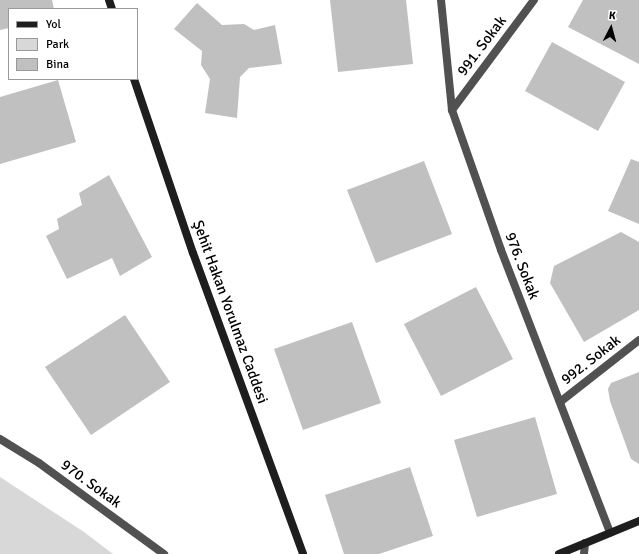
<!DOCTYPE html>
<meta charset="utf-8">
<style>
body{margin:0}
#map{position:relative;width:639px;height:554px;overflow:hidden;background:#fff;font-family:Signika,sans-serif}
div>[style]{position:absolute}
.green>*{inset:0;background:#d8d8d8}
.building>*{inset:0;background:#c0c0c0}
.street>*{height:8px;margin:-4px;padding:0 4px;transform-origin:4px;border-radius:4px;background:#515151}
.secondary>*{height:8px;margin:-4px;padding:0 4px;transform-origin:4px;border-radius:4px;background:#1e1e1e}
span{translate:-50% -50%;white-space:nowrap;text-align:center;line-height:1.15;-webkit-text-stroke:3px #fff;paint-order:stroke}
.street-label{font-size:15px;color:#000}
.legend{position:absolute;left:8px;top:8px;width:130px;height:72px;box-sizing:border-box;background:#fff;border:1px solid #999;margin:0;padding:5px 7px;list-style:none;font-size:12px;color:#000}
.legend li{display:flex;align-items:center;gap:8px;height:20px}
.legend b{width:20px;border:1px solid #999}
.north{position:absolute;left:591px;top:8px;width:40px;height:40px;-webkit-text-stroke:3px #fff;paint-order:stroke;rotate:6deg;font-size:11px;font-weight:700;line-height:16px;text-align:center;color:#000}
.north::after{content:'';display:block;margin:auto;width:14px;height:18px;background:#000;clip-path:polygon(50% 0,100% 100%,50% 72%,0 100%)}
</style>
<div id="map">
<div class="green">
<div style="clip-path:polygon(0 477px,84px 532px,113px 554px,0 554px)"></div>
</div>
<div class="building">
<div style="clip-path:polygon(0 0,52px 0,54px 9px,9px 9px,9px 28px,0 30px)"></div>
<div style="clip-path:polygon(330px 0,406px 0,413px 64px,338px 72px)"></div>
<div style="clip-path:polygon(583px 0,639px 0,639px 64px,568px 27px)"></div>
<div style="clip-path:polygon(197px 3px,222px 25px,244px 24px,254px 30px,275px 25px,282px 64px,249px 68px,240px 77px,237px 118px,205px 113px,210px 79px,201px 65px,202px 51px,174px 29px)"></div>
<div style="clip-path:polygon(552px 42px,625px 82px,598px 131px,525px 91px)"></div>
<div style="clip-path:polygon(58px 80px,76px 142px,0 164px,0 97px)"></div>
<div style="clip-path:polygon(631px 159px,639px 162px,639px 224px,608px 211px)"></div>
<div style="clip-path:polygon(424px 161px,452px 234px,376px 263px,347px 190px)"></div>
<div style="clip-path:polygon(109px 175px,152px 257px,120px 276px,112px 258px,67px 279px,46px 236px,59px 229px,57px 219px,82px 205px,79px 193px)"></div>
<div style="clip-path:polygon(621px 232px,639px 242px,639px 310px,584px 342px,550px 283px,554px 266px)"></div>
<div style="clip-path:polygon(476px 287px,513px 359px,441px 396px,404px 324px)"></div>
<div style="clip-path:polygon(125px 315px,170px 382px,91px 435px,45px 367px)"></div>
<div style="clip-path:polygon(352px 322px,381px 403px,303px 430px,274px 349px)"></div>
<div style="clip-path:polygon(639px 372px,639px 464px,631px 459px,610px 401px,608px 389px,611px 383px)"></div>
<div style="clip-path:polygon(535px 417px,557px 494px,477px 517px,454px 440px)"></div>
<div style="clip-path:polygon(410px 467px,433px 536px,379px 554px,344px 554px,325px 495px)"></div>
</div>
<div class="street">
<div style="left:441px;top:0;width:111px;rotate:84.3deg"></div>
<div style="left:452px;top:110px;width:148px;rotate:70.7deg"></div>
<div style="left:501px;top:250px;width:303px;rotate:68.9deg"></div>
<div style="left:452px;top:110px;width:137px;rotate:-53.3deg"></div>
<div style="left:560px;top:402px;width:100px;rotate:-38.1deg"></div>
<div style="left:0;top:439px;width:46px;rotate:31.6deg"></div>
<div style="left:39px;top:463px;width:155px;rotate:36.1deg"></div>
<div style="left:584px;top:554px;width:11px;rotate:-85deg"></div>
</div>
<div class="secondary">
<div style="left:109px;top:0;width:9px;rotate:72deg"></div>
<div style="left:134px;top:79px;width:184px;rotate:71.3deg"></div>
<div style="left:193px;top:253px;width:320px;rotate:69.9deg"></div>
<div style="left:559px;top:554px;width:87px;rotate:-22.4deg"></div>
</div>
<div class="street-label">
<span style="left:482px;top:46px;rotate:-53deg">991. Sokak</span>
<span style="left:522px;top:266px;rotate:69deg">976. Sokak</span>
<span style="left:230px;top:312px;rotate:70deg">Şehit Hakan Yorulmaz Caddesi</span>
<span style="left:591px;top:360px;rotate:-38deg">992. Sokak</span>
<span style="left:91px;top:484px;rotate:36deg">970. Sokak</span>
</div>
<ul class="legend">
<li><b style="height:5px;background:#1e1e1e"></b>Yol</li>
<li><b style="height:11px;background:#d8d8d8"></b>Park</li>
<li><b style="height:11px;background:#c0c0c0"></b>Bina</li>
</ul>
<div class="north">K</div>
</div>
